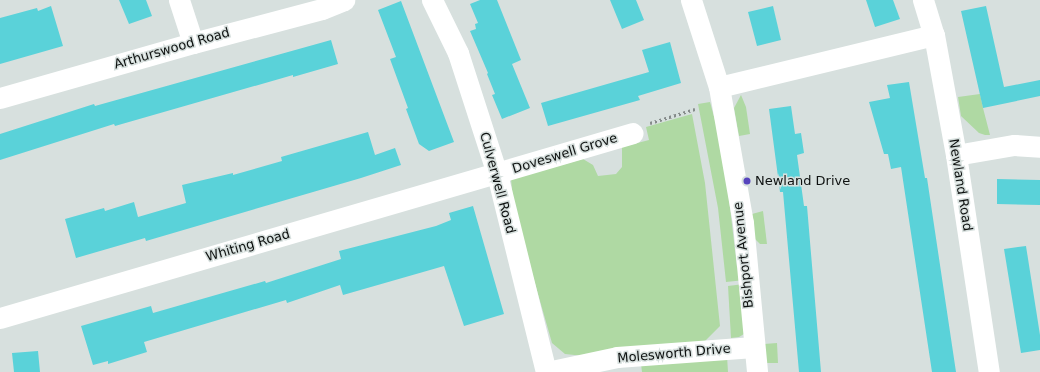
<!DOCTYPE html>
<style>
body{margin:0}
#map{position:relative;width:1040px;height:372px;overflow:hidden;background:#d7e0de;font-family:"DejaVu Sans",sans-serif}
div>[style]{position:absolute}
.green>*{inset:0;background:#afd9a3}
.building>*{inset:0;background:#5ad2d9}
.path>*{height:2.5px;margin-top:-1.25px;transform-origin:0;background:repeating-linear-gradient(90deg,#858b8a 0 2px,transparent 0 5px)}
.minor>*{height:21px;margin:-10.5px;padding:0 10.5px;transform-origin:10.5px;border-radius:10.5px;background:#fff}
.dots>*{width:11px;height:11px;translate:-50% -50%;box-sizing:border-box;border:2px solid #d7e0de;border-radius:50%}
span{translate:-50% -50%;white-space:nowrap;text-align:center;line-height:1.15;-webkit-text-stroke:3px #d7e0de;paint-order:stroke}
.street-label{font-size:13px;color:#0e1110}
.poi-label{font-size:13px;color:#0e1110}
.left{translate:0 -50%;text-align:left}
</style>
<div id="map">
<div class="green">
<div style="clip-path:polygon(980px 94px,983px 108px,990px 135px,985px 135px,979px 133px,961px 116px,958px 97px)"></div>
<div style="clip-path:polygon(741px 95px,746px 107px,750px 134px,739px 136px,734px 108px)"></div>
<div style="clip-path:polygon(710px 102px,716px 124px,727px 182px,737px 267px,744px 271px,745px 280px,726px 282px,718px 208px,698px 104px)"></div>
<div style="clip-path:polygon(692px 114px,705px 183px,720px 326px,705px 341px,584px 356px,565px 354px,552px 343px,514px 210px,511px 179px,583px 159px,593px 165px,598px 176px,616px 174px,622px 167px,622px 147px,649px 140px,646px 127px)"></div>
<div style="clip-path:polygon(763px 211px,767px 244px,760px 244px,754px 238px,752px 214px)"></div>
<div style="clip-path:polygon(744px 284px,744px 334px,739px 337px,731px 338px,728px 286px)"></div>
<div style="clip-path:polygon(777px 343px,778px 363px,766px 363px,764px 344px)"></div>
<div style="clip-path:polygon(727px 356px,728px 372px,642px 372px,641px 364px)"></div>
</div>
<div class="building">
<div style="clip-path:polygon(119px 0,146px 0,152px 16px,129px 24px)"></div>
<div style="clip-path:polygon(480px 0,497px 0,521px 60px,512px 64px,530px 108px,502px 119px,492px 95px,495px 94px,487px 74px,488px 73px,470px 31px,476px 29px,475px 24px,478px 23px,470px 4px)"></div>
<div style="clip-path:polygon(610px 0,636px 0,644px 20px,622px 29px)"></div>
<div style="clip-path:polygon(866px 0,893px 0,900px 19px,875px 27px)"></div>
<div style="clip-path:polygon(401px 1px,454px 142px,429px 151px,419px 144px,406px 109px,408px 108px,390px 59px,396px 57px,378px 10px)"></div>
<div style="clip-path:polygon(51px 6px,63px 46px,0 64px,0 18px,37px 8px,38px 11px)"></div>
<div style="clip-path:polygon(773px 6px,781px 40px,757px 46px,748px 12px)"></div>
<div style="clip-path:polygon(986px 6px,1004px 87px,1040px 80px,1040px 96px,983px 108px,961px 11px)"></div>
<div style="clip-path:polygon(331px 40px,338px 64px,293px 77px,293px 75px,115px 126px,114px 124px,0 160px,0 134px,94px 104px,95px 106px)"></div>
<div style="clip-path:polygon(670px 42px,681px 83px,638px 96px,640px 100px,548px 126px,541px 103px,649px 72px,642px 50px)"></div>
<div style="clip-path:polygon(909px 82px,925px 178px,927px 178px,956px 372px,932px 372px,901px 167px,891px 169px,888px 154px,884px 154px,869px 102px,890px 98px,887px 85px)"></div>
<div style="clip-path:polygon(791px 106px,795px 134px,801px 133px,804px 153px,797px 155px,804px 206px,807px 206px,821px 372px,799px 372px,783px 192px,780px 192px,769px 109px)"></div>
<div style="clip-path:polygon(368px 132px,375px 155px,395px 148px,401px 165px,361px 178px,146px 241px,145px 238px,76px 258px,65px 219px,104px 208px,105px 211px,134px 202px,138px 217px,186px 203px,182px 185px,233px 173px,233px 175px,282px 161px,281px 157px)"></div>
<div style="clip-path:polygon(997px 179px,1040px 180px,1040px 205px,997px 204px)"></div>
<div style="clip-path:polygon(473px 206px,504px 314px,464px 326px,444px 266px,343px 295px,340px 285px,287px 303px,286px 300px,144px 342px,147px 352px,108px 364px,108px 361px,93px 365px,81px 326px,151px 306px,153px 313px,265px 281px,266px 283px,341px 259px,339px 251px,436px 226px,451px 220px,449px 213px)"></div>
<div style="clip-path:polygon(1026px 246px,1040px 335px,1040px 350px,1021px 353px,1004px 249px)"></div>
<div style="clip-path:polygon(38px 351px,40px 372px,14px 372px,12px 353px)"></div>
</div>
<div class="path">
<div style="left:650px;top:123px;width:47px;rotate:-17.3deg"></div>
</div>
<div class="minor">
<div style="left:179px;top:0;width:45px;rotate:72deg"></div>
<div style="left:432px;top:0;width:59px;rotate:63.9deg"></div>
<div style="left:458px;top:53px;width:127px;rotate:72.1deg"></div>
<div style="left:497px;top:174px;width:204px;rotate:76.1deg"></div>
<div style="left:691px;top:0;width:91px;rotate:72.2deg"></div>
<div style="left:719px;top:87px;width:138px;rotate:80deg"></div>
<div style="left:743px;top:223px;width:150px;rotate:84.6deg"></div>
<div style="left:923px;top:0;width:37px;rotate:73deg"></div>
<div style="left:934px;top:35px;width:122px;rotate:79.6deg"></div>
<div style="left:956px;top:155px;width:219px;rotate:81.4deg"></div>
<div style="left:719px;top:87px;width:221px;rotate:-13.6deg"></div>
<div style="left:0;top:98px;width:201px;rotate:-15.9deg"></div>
<div style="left:193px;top:43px;width:133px;rotate:-14.8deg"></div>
<div style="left:322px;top:9px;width:24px;rotate:-22deg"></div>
<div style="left:956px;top:155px;width:59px;rotate:-9.8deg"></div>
<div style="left:1014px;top:145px;width:26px;rotate:4deg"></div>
<div style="left:0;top:318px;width:659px;rotate:-16.29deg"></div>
<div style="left:547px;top:372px;width:72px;rotate:-12.1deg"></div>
<div style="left:617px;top:357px;width:137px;rotate:-4.2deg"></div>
</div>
<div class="dots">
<div style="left:747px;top:181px;background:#5745bd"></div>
</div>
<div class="street-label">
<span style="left:172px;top:49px;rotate:-16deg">Arthurswood Road</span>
<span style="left:565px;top:154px;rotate:-17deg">Doveswell Grove</span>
<span style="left:497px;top:183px;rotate:75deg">Culverwell Road</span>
<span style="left:960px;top:185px;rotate:81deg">Newland Road</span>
<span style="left:248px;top:246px;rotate:-16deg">Whiting Road</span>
<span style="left:744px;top:255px;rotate:-96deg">Bishport Avenue</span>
<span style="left:674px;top:354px;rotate:-5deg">Molesworth Drive</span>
</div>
<div class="poi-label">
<span class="left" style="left:755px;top:181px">Newland Drive</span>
</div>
</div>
